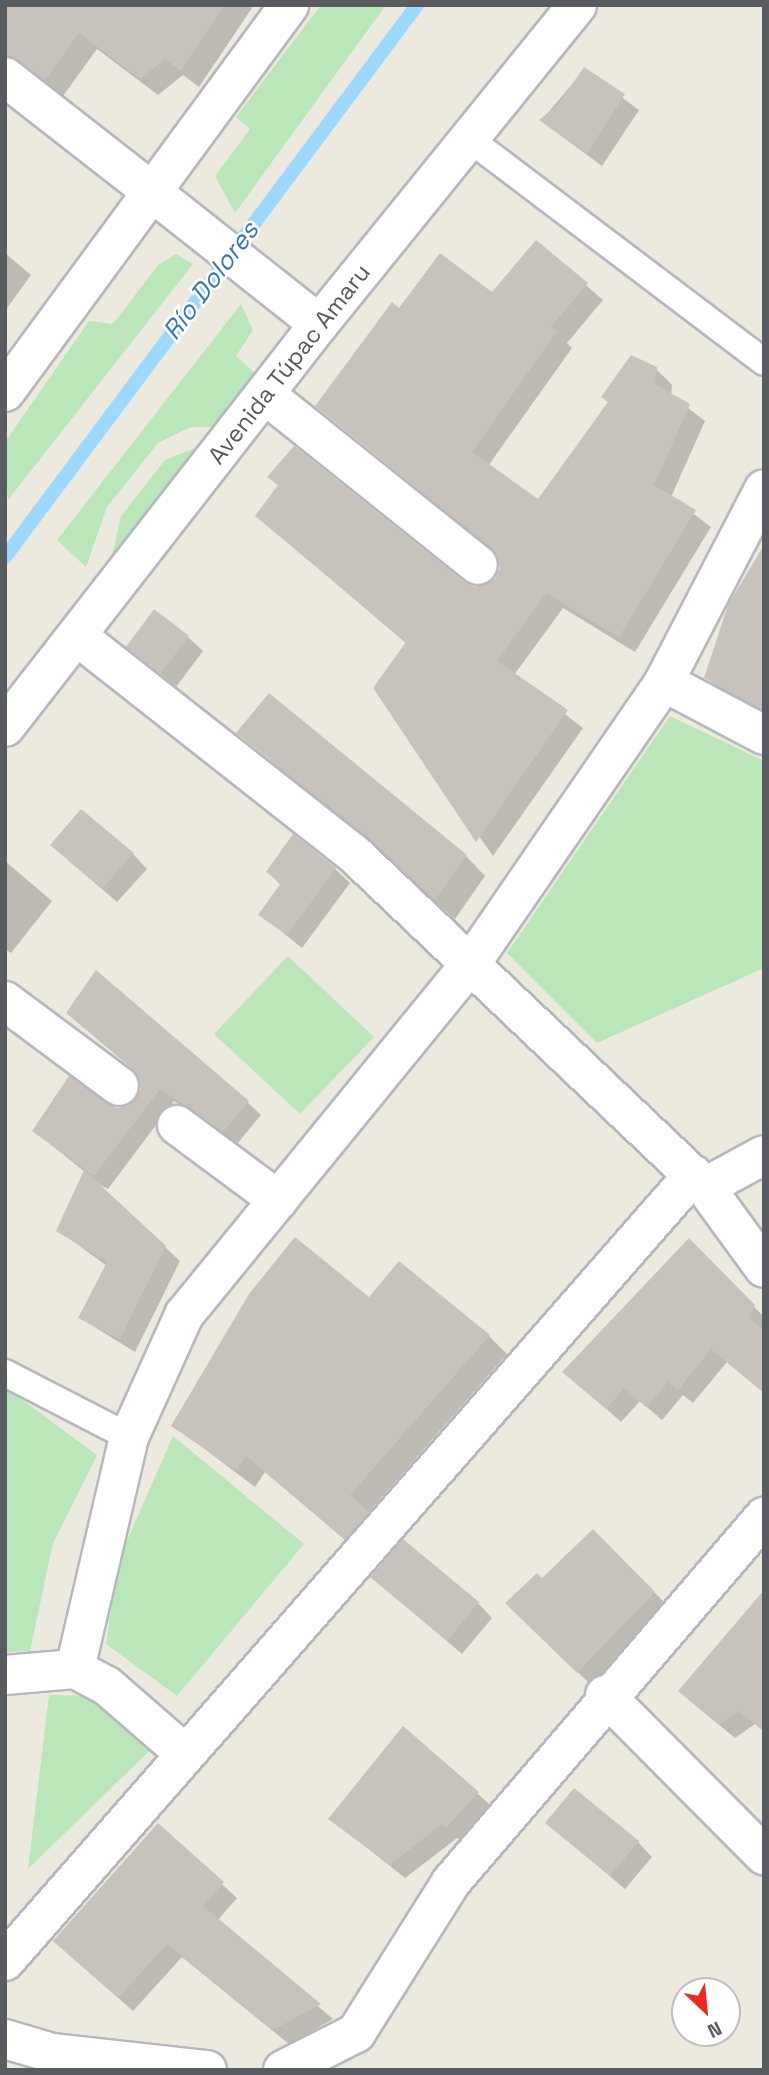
<!DOCTYPE html>
<meta charset="utf-8">
<style>
body{margin:0}
#map{position:relative;width:769px;height:2075px;overflow:hidden;background:#ece9df;font-family:"Space Grotesk",sans-serif}
div>[style]{position:absolute}
.green>*{inset:0;background:#bbe6b9}
.shadow>*{inset:0;background:#0003}
.stream>*{height:14px;margin:-7px;padding:0 7px;transform-origin:7px;border-radius:7px;background:#9cd8ff}
.building>*{inset:0;background:#c7c3bc}
.roads{filter:drop-shadow(2px 0 #b5b8bd) drop-shadow(-2px 0 #b5b8bd) drop-shadow(0 2px #b5b8bd) drop-shadow(0 -2px #b5b8bd)}
.service>*{height:26px;margin:-13px;padding:0 13px;transform-origin:13px;border-radius:13px;background:#fff}
.minor>*{height:38px;margin:-19px;padding:0 19px;transform-origin:19px;border-radius:19px;background:#fff}
.tertiary>*{height:38px;margin:-19px;padding:0 19px;transform-origin:19px;border-radius:19px;background:#fff}
span{translate:-50% -50%;white-space:nowrap;text-align:center;line-height:1.15;-webkit-text-stroke:5px #fff;paint-order:stroke}
.street-label{font-size:24px;color:#585c61}
.water-label{font-size:26px;color:#3479b7;font-style:italic}
.frame{position:absolute;inset:0;border:7px solid #585c61;pointer-events:none}
.north{position:absolute;left:671px;top:1977px;width:70px;height:70px;box-sizing:border-box;background:#fff;border:2px solid #bcbec0;border-radius:50%;rotate:154deg;font-size:19px;font-weight:700;line-height:28px;text-align:center;color:#585c61}
.north::after{content:'';display:block;margin:auto;width:24px;height:32px;background:#f3261e;clip-path:polygon(50% 0,100% 100%,50% 72%,0 100%)}
</style>
<div id="map">
<div class="green">
<div style="clip-path:polygon(321px 5px,386px 5px,235px 213px,215px 176px,250px 129px,236px 117px)"></div>
<div style="clip-path:polygon(176px 254px,193px 264px,8px 500px,5px 442px,89px 321px,113px 324px,158px 265px)"></div>
<div style="clip-path:polygon(241px 304px,253px 330px,236px 356px,256px 374px,211px 427px,191px 427px,158px 443px,107px 507px,86px 567px,57px 540px)"></div>
<div style="clip-path:polygon(195px 448px,110px 564px,121px 516px,165px 460px)"></div>
<div style="clip-path:polygon(670px 716px,764px 761px,764px 968px,597px 1043px,507px 953px)"></div>
<div style="clip-path:polygon(288px 956px,374px 1037px,300px 1114px,214px 1034px)"></div>
<div style="clip-path:polygon(5px 1387px,97px 1455px,53px 1543px,30px 1651px,5px 1652px)"></div>
<div style="clip-path:polygon(173px 1436px,304px 1544px,177px 1696px,106px 1644px,118px 1561px)"></div>
<div style="clip-path:polygon(49px 1695px,99px 1696px,150px 1750px,28px 1869px)"></div>
</div>
<div class="shadow">
<div style="clip-path:polygon(5px 5px,249px 5px,252px 8px,199px 87px,183px 75px,158px 95px,97px 49px,63px 96px,37px 76px,5px 67px)"></div>
<div style="clip-path:polygon(584px 70px,639px 110px,602px 166px,541px 121px)"></div>
<div style="clip-path:polygon(536px 242px,603px 300px,567px 343px,572px 348px,488px 466px,539px 501px,656px 369px,672px 385px,671px 395px,705px 421px,671px 497px,711px 527px,635px 652px,563px 608px,514px 675px,583px 728px,493px 856px,375px 688px,407px 644px,257px 516px,279px 486px,269px 477px,463px 584px,475px 589px,496px 581px,502px 568px,495px 552px,317px 406px,400px 310px,492px 294px)"></div>
<div style="clip-path:polygon(5px 253px,31px 275px,5px 311px)"></div>
<div style="clip-path:polygon(764px 547px,764px 719px,706px 678px)"></div>
<div style="clip-path:polygon(188px 637px,203px 651px,176px 687px,128px 646px)"></div>
<div style="clip-path:polygon(239px 733px,466px 856px,485px 876px,455px 919px)"></div>
<div style="clip-path:polygon(133px 854px,147px 869px,117px 902px,67px 859px)"></div>
<div style="clip-path:polygon(5px 861px,52px 901px,11px 953px,5px 949px)"></div>
<div style="clip-path:polygon(335px 869px,350px 883px,302px 948px,260px 914px,281px 885px,268px 872px)"></div>
<div style="clip-path:polygon(82px 1026px,247px 1102px,261px 1115px,237px 1144px,174px 1101px,108px 1189px,93px 1181px,180px 1261px,135px 1352px,80px 1318px,107px 1266px,59px 1231px,85px 1172px,34px 1131px,129px 1107px,143px 1089px,135px 1071px)"></div>
<div style="clip-path:polygon(689px 1240px,764px 1317px,764px 1393px,727px 1362px,693px 1403px,683px 1395px,662px 1420px,640px 1401px,621px 1422px,565px 1372px)"></div>
<div style="clip-path:polygon(489px 1336px,507px 1354px,368px 1513px,386px 1531px,364px 1556px,265px 1472px,255px 1487px,173px 1425px)"></div>
<div style="clip-path:polygon(593px 1531px,669px 1607px,592px 1686px,507px 1603px,542px 1581px)"></div>
<div style="clip-path:polygon(372px 1577px,478px 1603px,492px 1618px,462px 1654px)"></div>
<div style="clip-path:polygon(764px 1596px,764px 1731px,755px 1724px,735px 1738px,695px 1705px)"></div>
<div style="clip-path:polygon(477px 1793px,492px 1807px,462px 1841px,457px 1838px,405px 1878px,331px 1819px)"></div>
<div style="clip-path:polygon(547px 1823px,638px 1842px,652px 1857px,625px 1889px)"></div>
<div style="clip-path:polygon(158px 1826px,237px 1898px,217px 1921px,333px 2019px,289px 2044px,182px 1957px,133px 2011px,70px 1955px)"></div>
</div>
<div class="stream">
<div style="left:5px;top:557px;width:689px;rotate:-53.26deg"></div>
</div>
<div class="building">
<div style="clip-path:polygon(5px 5px,225px 5px,181px 71px,165px 59px,140px 79px,79px 33px,45px 80px,5px 56px)"></div>
<div style="clip-path:polygon(584px 67px,625px 94px,587px 153px,539px 120px,557px 106px)"></div>
<div style="clip-path:polygon(536px 240px,588px 283px,551px 327px,557px 331px,472px 452px,538px 499px,608px 402px,601px 397px,631px 355px,657px 367px,655px 384px,690px 404px,654px 485px,696px 510px,619px 637px,546px 593px,497px 661px,568px 710px,476px 842px,373px 688px,406px 642px,255px 516px,278px 485px,267px 477px,294px 446px,464px 582px,475px 587px,495px 579px,500px 568px,492px 548px,315px 406px,392px 302px,399px 308px,440px 253px,492px 292px)"></div>
<div style="clip-path:polygon(764px 545px,764px 710px,704px 678px,728px 605px)"></div>
<div style="clip-path:polygon(154px 609px,189px 636px,160px 674px,126px 647px)"></div>
<div style="clip-path:polygon(269px 693px,467px 855px,435px 900px,367px 836px,236px 733px)"></div>
<div style="clip-path:polygon(81px 809px,134px 853px,102px 889px,50px 845px)"></div>
<div style="clip-path:polygon(293px 834px,336px 868px,287px 935px,258px 915px,281px 883px,266px 872px)"></div>
<div style="clip-path:polygon(96px 970px,249px 1101px,223px 1132px,160px 1089px,94px 1176px,32px 1131px,69px 1076px,116px 1108px,128px 1106px,141px 1089px,133px 1069px,66px 1013px)"></div>
<div style="clip-path:polygon(84px 1170px,166px 1246px,120px 1339px,78px 1318px,107px 1262px,56px 1231px)"></div>
<div style="clip-path:polygon(295px 1237px,369px 1297px,399px 1261px,490px 1335px,350px 1495px,369px 1512px,345px 1539px,246px 1456px,236px 1470px,171px 1426px,249px 1294px)"></div>
<div style="clip-path:polygon(689px 1238px,755px 1305px,749px 1318px,764px 1330px,764px 1393px,711px 1349px,678px 1390px,668px 1382px,646px 1407px,624px 1388px,606px 1409px,562px 1372px)"></div>
<div style="clip-path:polygon(593px 1529px,655px 1592px,577px 1673px,505px 1603px,537px 1573px,542px 1578px)"></div>
<div style="clip-path:polygon(403px 1539px,479px 1602px,447px 1641px,370px 1577px)"></div>
<div style="clip-path:polygon(764px 1590px,764px 1731px,739px 1711px,719px 1725px,678px 1691px)"></div>
<div style="clip-path:polygon(403px 1726px,479px 1792px,446px 1828px,442px 1824px,390px 1865px,328px 1819px)"></div>
<div style="clip-path:polygon(574px 1788px,639px 1841px,610px 1876px,545px 1823px)"></div>
<div style="clip-path:polygon(158px 1823px,224px 1882px,203px 1906px,321px 2004px,273px 2030px,167px 1944px,118px 1998px,53px 1941px)"></div>
</div>
<div class="roads">
<div class="service">
<div style="left:468px;top:138px;width:371px;rotate:37.1deg"></div>
<div style="left:5px;top:1373px;width:140px;rotate:27.3deg"></div>
</div>
<div class="minor">
<div style="left:5px;top:77px;width:187px;rotate:38deg"></div>
<div style="left:319px;top:324px;width:410px;rotate:-51deg"></div>
<div style="left:267px;top:396px;width:270px;rotate:38.7deg"></div>
<div style="left:77px;top:636px;width:351px;rotate:38.2deg"></div>
<div style="left:353px;top:853px;width:485px;rotate:43.5deg"></div>
<div style="left:705px;top:1187px;width:100px;rotate:53.9deg"></div>
<div style="left:664px;top:682px;width:113px;rotate:27.9deg"></div>
<div style="left:5px;top:1001px;width:142px;rotate:36.7deg"></div>
<div style="left:177px;top:1125px;width:126px;rotate:36.6deg"></div>
<div style="left:705px;top:1187px;width:67px;rotate:-28.5deg"></div>
<div style="left:5px;top:1675px;width:70px;rotate:-4.9deg"></div>
<div style="left:605px;top:1695px;width:226px;rotate:45.2deg"></div>
<div style="left:183px;top:1752px;width:101px;rotate:-139deg"></div>
<div style="left:107px;top:1686px;width:36px;rotate:-152deg"></div>
<div style="left:75px;top:1669px;width:238px;rotate:-76.9deg"></div>
<div style="left:129px;top:1437px;width:134px;rotate:-65.7deg"></div>
<div style="left:184px;top:1315px;width:451px;rotate:-50.8deg"></div>
<div style="left:469px;top:966px;width:345px;rotate:-55.5deg"></div>
<div style="left:664px;top:682px;width:217px;rotate:-62.6deg"></div>
<div style="left:5px;top:1961px;width:1045px;rotate:-48.8deg"></div>
<div style="left:5px;top:2039px;width:49px;rotate:16.6deg"></div>
<div style="left:52px;top:2053px;width:156px;rotate:6.3deg"></div>
<div style="left:283px;top:2070px;width:82px;rotate:-26.9deg"></div>
<div style="left:356px;top:2033px;width:178px;rotate:-57.8deg"></div>
<div style="left:451px;top:1882px;width:481px;rotate:-49.4deg"></div>
</div>
<div class="tertiary">
<div style="left:5px;top:392px;width:480px;rotate:-53.7deg"></div>
<div style="left:5px;top:727px;width:511px;rotate:-52.08deg"></div>
<div style="left:319px;top:324px;width:213px;rotate:-141.7deg"></div>
</div>
</div>
<div class="street-label">
<span style="left:289px;top:364px;rotate:-52deg">Avenida Túpac Amaru</span>
</div>
<div class="water-label">
<span style="left:211px;top:281px;rotate:-53deg">Río Dolores</span>
</div>
<div class="frame"></div>
<div class="north">N</div>
</div>
